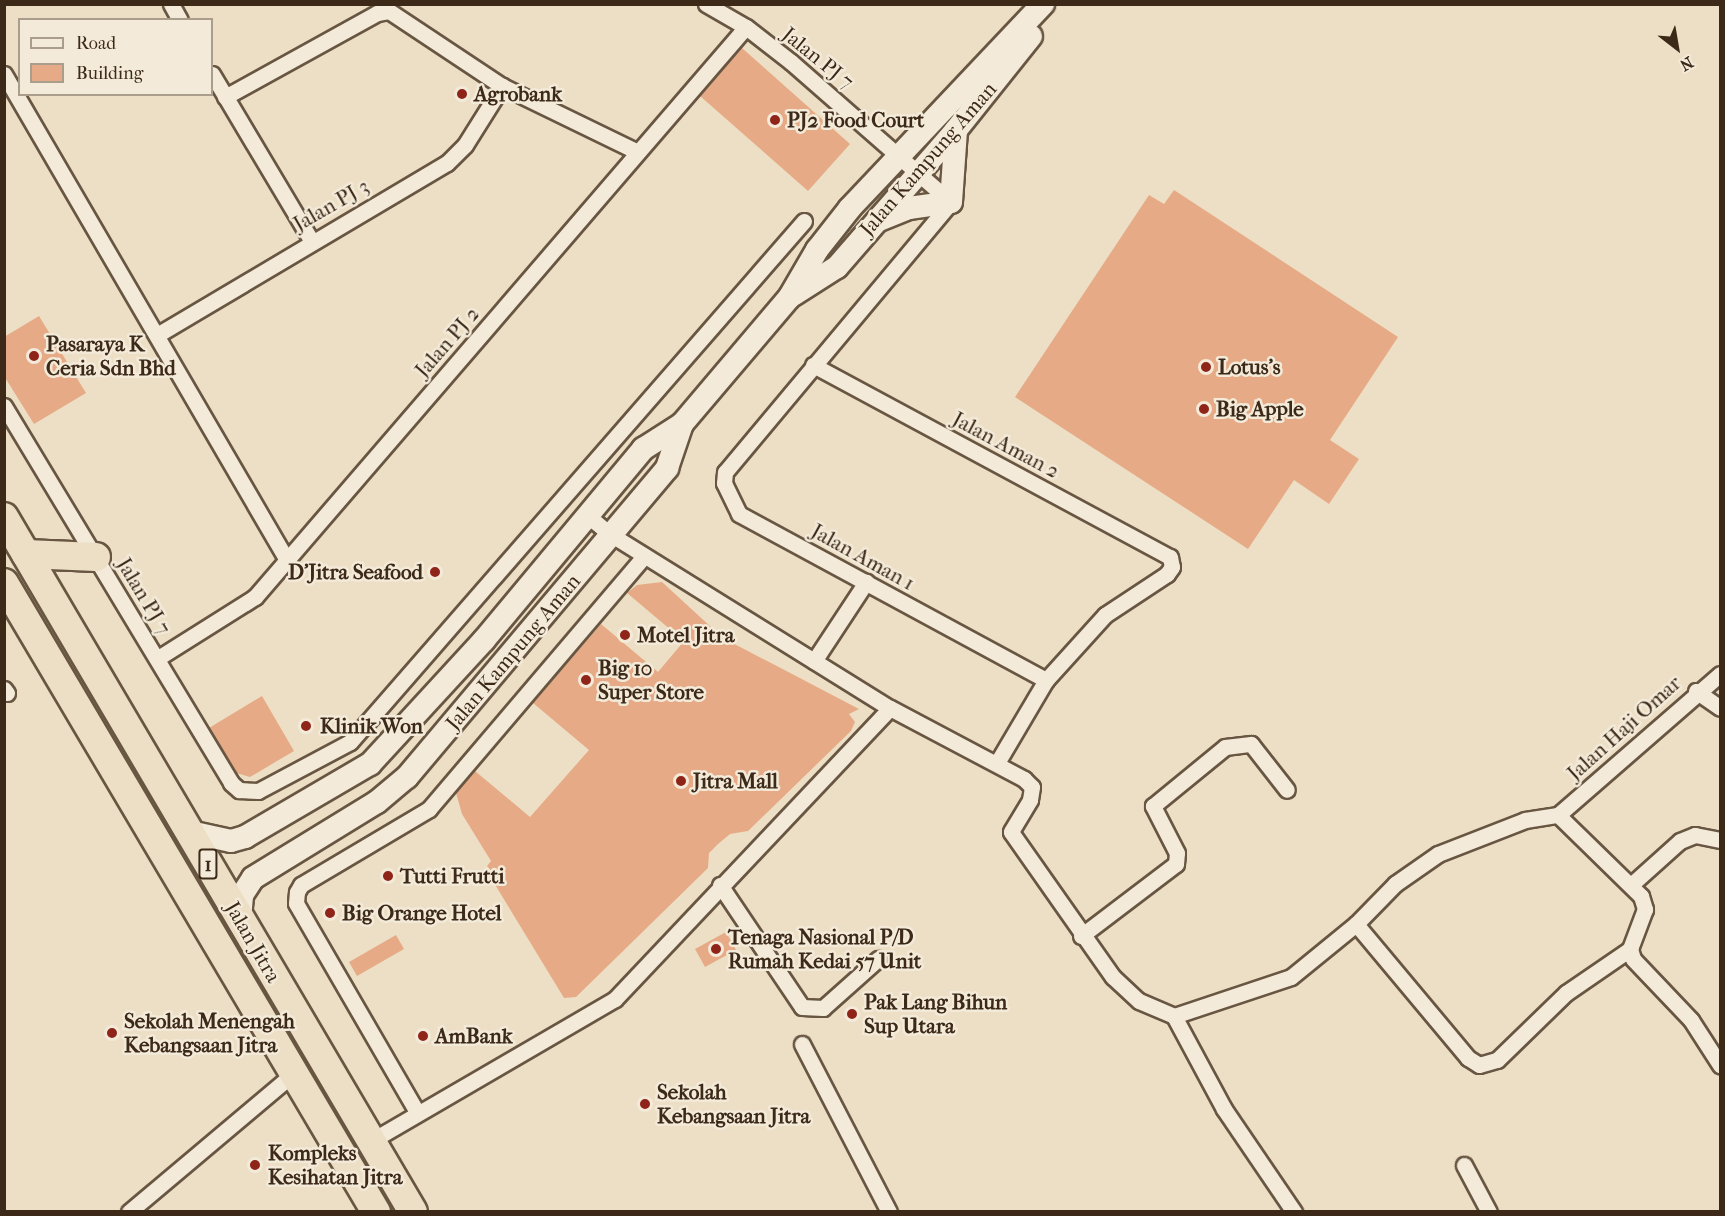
<!DOCTYPE html>
<style>
body{margin:0}
#map{position:relative;width:1725px;height:1216px;overflow:hidden;background:#eddfc5;font-family:"IM FELL French Canon",serif}
div>[style]{position:absolute}
.building>*{inset:0;background:#e6ab86}
.roads{filter:drop-shadow(2px 0 #685642) drop-shadow(-2px 0 #685642) drop-shadow(0 2px #685642) drop-shadow(0 -2px #685642)}
.street>*{height:15px;margin:-7.5px;padding:0 7.5px;transform-origin:7.5px;border-radius:7.5px;background:#f3ead9}
.secondary>*{height:22px;margin:-11px;padding:0 11px;transform-origin:11px;border-radius:11px;background:#f3ead9}
.highway>*{height:28px;margin:-14px;padding:0 14px;transform-origin:14px;border-radius:14px;background:#eddfc5}
.dots>*{width:16px;height:16px;translate:-50% -50%;box-sizing:border-box;border:3px solid #f3ead9;border-radius:50%}
span{translate:-50% -50%;white-space:nowrap;text-align:center;line-height:1.15;-webkit-text-stroke:5px #f3ead9;paint-order:stroke}
.shield-label span{padding:2px 4px;background:#f3ead9;border:2px solid;border-radius:4px;-webkit-text-stroke-width:0}
.shield-label{font-size:20px;color:#3c2917;font-weight:700}
.street-label{font-size:21px;color:#3c2917}
.poi-label{font-size:21px;color:#3c2917;font-weight:700}
.left{translate:0 -50%;text-align:left}
.right{translate:-100% -50%;text-align:right}
.frame{position:absolute;inset:0;border:6px solid #3c2917;pointer-events:none}
.legend{position:absolute;left:18px;top:18px;width:195px;height:78px;box-sizing:border-box;background:#f3ead9;border:2px solid #aa9d8b;margin:0;padding:8px 10px;list-style:none;font-size:18px;color:#3c2917}
.legend li{display:flex;align-items:center;gap:12px;height:30px}
.legend b{width:30px;border:2px solid #aa9d8b}
.north{position:absolute;left:1647px;top:18px;width:60px;height:60px;-webkit-text-stroke:4px #f3ead9;paint-order:stroke;rotate:149deg;font-size:16px;font-weight:700;line-height:24px;text-align:center;color:#3c2917}
.north::after{content:'';display:block;margin:auto;width:21px;height:27px;background:#3c2917;clip-path:polygon(50% 0,100% 100%,50% 72%,0 100%)}
</style>
<div id="map">
<div class="building">
<div style="clip-path:polygon(742px 48px,850px 144px,808px 191px,700px 96px)"></div>
<div style="clip-path:polygon(1174px 190px,1398px 337px,1330px 440px,1359px 459px,1329px 504px,1294px 480px,1248px 549px,1015px 397px,1149px 195px,1164px 204px)"></div>
<div style="clip-path:polygon(39px 316px,86px 393px,34px 424px,4px 376px,4px 337px)"></div>
<div style="clip-path:polygon(662px 582px,723px 638px,859px 709px,849px 714px,855px 722px,851px 731px,748px 831px,730px 834px,718px 844px,709px 853px,708px 868px,576px 997px,564px 998px,494px 883px,498px 879px,487px 866px,491px 861px,462px 814px,456px 793px,475px 771px,530px 817px,589px 750px,533px 703px,601px 624px,658px 672px,684px 641px,627px 593px,637px 585px)"></div>
<div style="clip-path:polygon(262px 696px,294px 751px,250px 777px,236px 773px,209px 728px)"></div>
<div style="clip-path:polygon(726px 932px,736px 950px,705px 967px,695px 949px)"></div>
<div style="clip-path:polygon(396px 935px,404px 949px,357px 976px,349px 962px)"></div>
</div>
<div class="roads">
<div class="street">
<div style="left:171px;top:4px;width:18px;rotate:61deg"></div>
<div style="left:706px;top:4px;width:46px;rotate:29.9deg"></div>
<div style="left:746px;top:27px;width:57px;rotate:37.9deg"></div>
<div style="left:791px;top:62px;width:213px;rotate:41.2deg"></div>
<div style="left:951px;top:202px;width:352px;rotate:129.9deg"></div>
<div style="left:725px;top:472px;width:11px;rotate:95deg"></div>
<div style="left:724px;top:483px;width:34px;rotate:64deg"></div>
<div style="left:739px;top:514px;width:349px;rotate:28.4deg"></div>
<div style="left:1046px;top:680px;width:96px;rotate:120.6deg"></div>
<div style="left:4px;top:74px;width:562px;rotate:59.79deg"></div>
<div style="left:212px;top:74px;width:193px;rotate:59.2deg"></div>
<div style="left:225px;top:97px;width:174px;rotate:-28.9deg"></div>
<div style="left:377px;top:13px;width:12px;rotate:-9deg"></div>
<div style="left:389px;top:11px;width:136px;rotate:33.6deg"></div>
<div style="left:502px;top:86px;width:151px;rotate:25.9deg"></div>
<div style="left:157px;top:335px;width:337px;rotate:-30.7deg"></div>
<div style="left:447px;top:163px;width:25px;rotate:-45deg"></div>
<div style="left:465px;top:145px;width:70px;rotate:-57.9deg"></div>
<div style="left:813px;top:365px;width:405px;rotate:28.3deg"></div>
<div style="left:1170px;top:557px;width:10px;rotate:79deg"></div>
<div style="left:1172px;top:567px;width:9px;rotate:126deg"></div>
<div style="left:1167px;top:574px;width:74px;rotate:146.5deg"></div>
<div style="left:1105px;top:615px;width:88px;rotate:132.2deg"></div>
<div style="left:4px;top:406px;width:440px;rotate:58.9deg"></div>
<div style="left:231px;top:783px;width:11px;rotate:41deg"></div>
<div style="left:239px;top:790px;width:19px;rotate:3deg"></div>
<div style="left:258px;top:791px;width:104px;rotate:-28deg"></div>
<div style="left:350px;top:742px;width:691px;rotate:-48.93deg"></div>
<div style="left:587px;top:515px;width:30px;rotate:40deg"></div>
<div style="left:610px;top:534px;width:330px;rotate:31.9deg"></div>
<div style="left:890px;top:708px;width:152px;rotate:27.9deg"></div>
<div style="left:1024px;top:779px;width:11px;rotate:45deg"></div>
<div style="left:1032px;top:787px;width:13px;rotate:99deg"></div>
<div style="left:1030px;top:800px;width:37px;rotate:121deg"></div>
<div style="left:1011px;top:832px;width:177px;rotate:54.9deg"></div>
<div style="left:1113px;top:977px;width:35px;rotate:43deg"></div>
<div style="left:1139px;top:1001px;width:38px;rotate:23deg"></div>
<div style="left:1174px;top:1016px;width:106px;rotate:61.7deg"></div>
<div style="left:1224px;top:1109px;width:125px;rotate:55.8deg"></div>
<div style="left:158px;top:658px;width:115px;rotate:-32.2deg"></div>
<div style="left:255px;top:597px;width:752px;rotate:-49.26deg"></div>
<div style="left:814px;top:661px;width:95px;rotate:-56.6deg"></div>
<div style="left:4px;top:689px;width:5px;rotate:53deg"></div>
<div style="left:1696px;top:691px;width:29px;rotate:35deg"></div>
<div style="left:1558px;top:815px;width:215px;rotate:-41deg"></div>
<div style="left:1632px;top:884px;width:64px;rotate:-41.9deg"></div>
<div style="left:1680px;top:841px;width:16px;rotate:-22deg"></div>
<div style="left:1695px;top:835px;width:25px;rotate:11deg"></div>
<div style="left:720px;top:885px;width:147px;rotate:56.1deg"></div>
<div style="left:802px;top:1007px;width:21px;rotate:3deg"></div>
<div style="left:823px;top:1008px;width:74px;rotate:-41.7deg"></div>
<div style="left:1356px;top:924px;width:175px;rotate:50.1deg"></div>
<div style="left:1468px;top:1058px;width:13px;rotate:32deg"></div>
<div style="left:1479px;top:1065px;width:19px;rotate:-16deg"></div>
<div style="left:1497px;top:1060px;width:96px;rotate:-44.2deg"></div>
<div style="left:1566px;top:993px;width:78px;rotate:-34.5deg"></div>
<div style="left:1081px;top:936px;width:119px;rotate:-37.2deg"></div>
<div style="left:1176px;top:864px;width:11px;rotate:-85deg"></div>
<div style="left:1177px;top:853px;width:53px;rotate:-117.1deg"></div>
<div style="left:1153px;top:806px;width:93px;rotate:-39.3deg"></div>
<div style="left:1225px;top:747px;width:26px;rotate:-7deg"></div>
<div style="left:1251px;top:744px;width:58px;rotate:52deg"></div>
<div style="left:1174px;top:1016px;width:123px;rotate:-18.4deg"></div>
<div style="left:1291px;top:977px;width:84px;rotate:-39.2deg"></div>
<div style="left:1356px;top:924px;width:56px;rotate:-45.7deg"></div>
<div style="left:1395px;top:884px;width:52px;rotate:-34.9deg"></div>
<div style="left:1438px;top:854px;width:93px;rotate:-21.3deg"></div>
<div style="left:1525px;top:820px;width:33px;rotate:-9deg"></div>
<div style="left:1558px;top:815px;width:116px;rotate:44.3deg"></div>
<div style="left:1641px;top:896px;width:14px;rotate:73deg"></div>
<div style="left:1645px;top:909px;width:43px;rotate:110.6deg"></div>
<div style="left:1630px;top:949px;width:10px;rotate:73deg"></div>
<div style="left:1633px;top:959px;width:84px;rotate:46.4deg"></div>
<div style="left:1691px;top:1020px;width:54px;rotate:57.2deg"></div>
<div style="left:802px;top:1044px;width:189px;rotate:62.6deg"></div>
<div style="left:417px;top:1112px;width:241px;rotate:-120.1deg"></div>
<div style="left:296px;top:903px;width:11px;rotate:-85deg"></div>
<div style="left:297px;top:892px;width:8px;rotate:-60deg"></div>
<div style="left:301px;top:885px;width:149px;rotate:-30.7deg"></div>
<div style="left:429px;top:809px;width:332px;rotate:-49.6deg"></div>
<div style="left:371px;top:1141px;width:282px;rotate:-30.2deg"></div>
<div style="left:615px;top:999px;width:400px;rotate:-46.6deg"></div>
<div style="left:1464px;top:1165px;width:53px;rotate:62deg"></div>
<div style="left:129px;top:1212px;width:216px;rotate:-40.1deg"></div>
</div>
<div class="secondary">
<div style="left:879px;top:220px;width:32px;rotate:-22deg"></div>
<div style="left:909px;top:208px;width:42px;rotate:-8.1deg"></div>
<div style="left:951px;top:202px;width:72px;rotate:-86deg"></div>
<div style="left:793px;top:295px;width:52px;rotate:-32.5deg"></div>
<div style="left:837px;top:267px;width:181px;rotate:-49deg"></div>
<div style="left:956px;top:130px;width:120px;rotate:-51.4deg"></div>
<div style="left:190px;top:832px;width:42px;rotate:12.4deg"></div>
<div style="left:231px;top:841px;width:15px;rotate:-16deg"></div>
<div style="left:245px;top:837px;width:145px;rotate:-30.3deg"></div>
<div style="left:370px;top:764px;width:168px;rotate:-47.4deg"></div>
<div style="left:484px;top:640px;width:249px;rotate:-50.2deg"></div>
<div style="left:643px;top:449px;width:46px;rotate:-32.7deg"></div>
<div style="left:682px;top:424px;width:165px;rotate:-49.7deg"></div>
<div style="left:789px;top:298px;width:56px;rotate:-59.7deg"></div>
<div style="left:817px;top:250px;width:53px;rotate:-51.8deg"></div>
<div style="left:850px;top:208px;width:281px;rotate:-46.6deg"></div>
<div style="left:240px;top:919px;width:24px;rotate:-85deg"></div>
<div style="left:242px;top:895px;width:20px;rotate:-57deg"></div>
<div style="left:253px;top:878px;width:145px;rotate:-31.5deg"></div>
<div style="left:377px;top:802px;width:39px;rotate:-40deg"></div>
<div style="left:407px;top:777px;width:404px;rotate:-49.9deg"></div>
<div style="left:667px;top:468px;width:46px;rotate:-71.2deg"></div>
</div>
<div class="highway">
<div style="left:4px;top:517px;width:806px;rotate:59.52deg"></div>
<div style="left:26px;top:554px;width:70px;rotate:2.5deg"></div>
<div style="left:4px;top:583px;width:731px;rotate:59.4deg"></div>
</div>
</div>
<div class="dots">
<div style="left:462px;top:94px;background:#8f2418"></div>
<div style="left:775px;top:120px;background:#8f2418"></div>
<div style="left:34px;top:356px;background:#8f2418"></div>
<div style="left:1206px;top:367px;background:#8f2418"></div>
<div style="left:1204px;top:409px;background:#8f2418"></div>
<div style="left:435px;top:572px;background:#8f2418"></div>
<div style="left:625px;top:635px;background:#8f2418"></div>
<div style="left:586px;top:680px;background:#8f2418"></div>
<div style="left:306px;top:726px;background:#8f2418"></div>
<div style="left:681px;top:781px;background:#8f2418"></div>
<div style="left:388px;top:876px;background:#8f2418"></div>
<div style="left:330px;top:913px;background:#8f2418"></div>
<div style="left:716px;top:949px;background:#8f2418"></div>
<div style="left:852px;top:1014px;background:#8f2418"></div>
<div style="left:112px;top:1033px;background:#8f2418"></div>
<div style="left:423px;top:1036px;background:#8f2418"></div>
<div style="left:645px;top:1104px;background:#8f2418"></div>
<div style="left:255px;top:1165px;background:#8f2418"></div>
</div>
<div class="shield-label">
<span style="left:208px;top:864px">1</span>
</div>
<div class="street-label">
<span style="left:818px;top:58px;rotate:39deg">Jalan PJ 7</span>
<span style="left:928px;top:159px;rotate:-49deg">Jalan Kampung Aman</span>
<span style="left:331px;top:205px;rotate:-30deg">Jalan PJ 3</span>
<span style="left:447px;top:342px;rotate:-49deg">Jalan PJ 2</span>
<span style="left:1006px;top:445px;rotate:28deg">Jalan Aman 2</span>
<span style="left:863px;top:557px;rotate:29deg">Jalan Aman 1</span>
<span style="left:144px;top:596px;rotate:59deg">Jalan PJ 7</span>
<span style="left:513px;top:652px;rotate:-50deg">Jalan Kampung Aman</span>
<span style="left:1624px;top:728px;rotate:-42deg">Jalan Haji Omar</span>
<span style="left:253px;top:942px;rotate:60deg">Jalan Jitra</span>
</div>
<div class="poi-label">
<span class="left" style="left:474px;top:94px">Agrobank</span>
<span class="left" style="left:787px;top:120px">PJ2 Food Court</span>
<span class="left" style="left:46px;top:356px">Pasaraya K<br>Ceria Sdn Bhd</span>
<span class="left" style="left:1218px;top:367px">Lotus's</span>
<span class="left" style="left:1216px;top:409px">Big Apple</span>
<span class="right" style="left:423px;top:572px">D'Jitra Seafood</span>
<span class="left" style="left:637px;top:635px">Motel Jitra</span>
<span class="left" style="left:598px;top:680px">Big 10<br>Super Store</span>
<span class="left" style="left:320px;top:726px">Klinik Won</span>
<span class="left" style="left:693px;top:781px">Jitra Mall</span>
<span class="left" style="left:400px;top:876px">Tutti Frutti</span>
<span class="left" style="left:342px;top:913px">Big Orange Hotel</span>
<span class="left" style="left:728px;top:949px">Tenaga Nasional P/D<br>Rumah Kedai 57 Unit</span>
<span class="left" style="left:864px;top:1014px">Pak Lang Bihun<br>Sup Utara</span>
<span class="left" style="left:124px;top:1033px">Sekolah Menengah<br>Kebangsaan Jitra</span>
<span class="left" style="left:435px;top:1036px">AmBank</span>
<span class="left" style="left:657px;top:1104px">Sekolah<br>Kebangsaan Jitra</span>
<span class="left" style="left:268px;top:1165px">Kompleks<br>Kesihatan Jitra</span>
</div>
<div class="frame"></div>
<ul class="legend">
<li><b style="height:8px;background:#f3ead9"></b>Road</li>
<li><b style="height:16px;background:#e6ab86"></b>Building</li>
</ul>
<div class="north">N</div>
</div>
